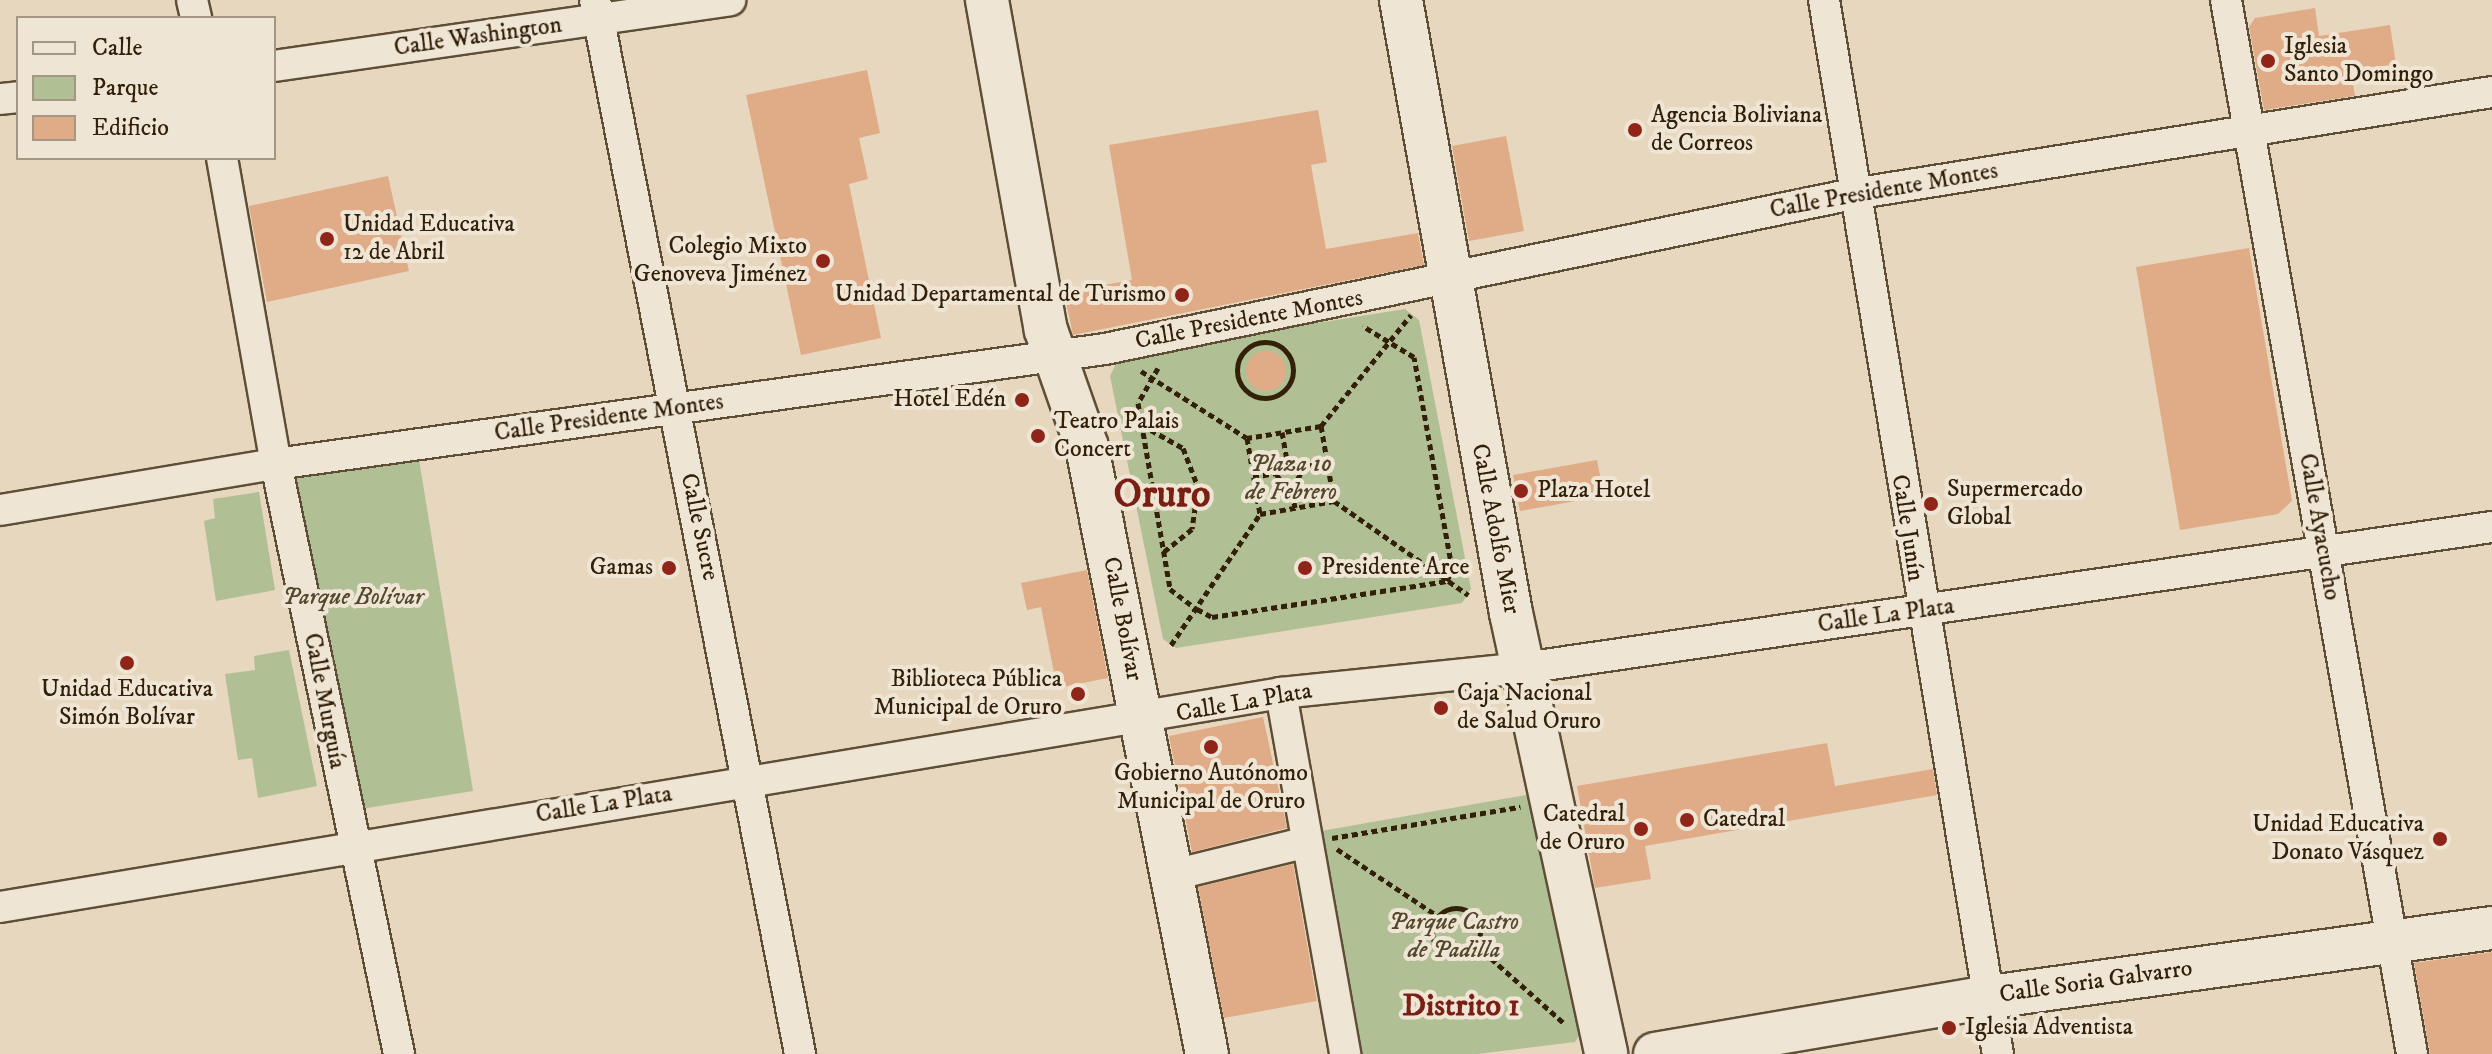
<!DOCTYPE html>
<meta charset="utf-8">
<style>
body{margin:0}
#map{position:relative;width:2492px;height:1054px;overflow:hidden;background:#e6d7be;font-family:"IM FELL DW Pica",serif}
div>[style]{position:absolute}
.green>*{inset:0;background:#b1bf95}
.building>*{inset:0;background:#e0ab87}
.round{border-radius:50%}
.path>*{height:5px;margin-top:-2.5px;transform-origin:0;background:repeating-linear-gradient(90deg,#322008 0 6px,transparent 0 10px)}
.path>.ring{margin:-2.5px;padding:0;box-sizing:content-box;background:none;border:5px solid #322008;border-radius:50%}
.roads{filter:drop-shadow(2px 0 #5f4e36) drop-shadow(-2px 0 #5f4e36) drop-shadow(0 2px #5f4e36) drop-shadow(0 -2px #5f4e36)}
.street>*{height:30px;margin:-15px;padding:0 15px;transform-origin:15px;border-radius:15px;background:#efe5d5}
.secondary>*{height:42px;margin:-21px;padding:0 21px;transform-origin:21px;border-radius:21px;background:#efe5d5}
.dots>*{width:22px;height:22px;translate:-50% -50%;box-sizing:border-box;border:4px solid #efe5d5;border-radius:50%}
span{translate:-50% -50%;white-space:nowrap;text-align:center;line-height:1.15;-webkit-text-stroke:8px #efe5d5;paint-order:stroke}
.street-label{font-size:24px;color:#322008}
.poi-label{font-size:24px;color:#322008}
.left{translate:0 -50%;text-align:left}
.right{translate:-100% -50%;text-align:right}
.park-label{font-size:24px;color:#52482b;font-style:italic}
.district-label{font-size:32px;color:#7a1f14;font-weight:700}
.town-label{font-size:40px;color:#7a1f14;font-weight:700}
.legend{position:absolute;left:16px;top:16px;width:260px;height:144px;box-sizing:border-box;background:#efe5d5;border:2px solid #a39683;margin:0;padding:10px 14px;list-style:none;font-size:24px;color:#322008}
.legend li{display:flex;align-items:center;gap:16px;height:40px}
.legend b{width:40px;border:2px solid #a39683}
</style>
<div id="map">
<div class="green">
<div style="clip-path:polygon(1405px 309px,1419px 320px,1471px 589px,1462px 603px,1176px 648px,1163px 639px,1110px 376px,1121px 354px)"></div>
<div style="clip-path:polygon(417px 447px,473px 791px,361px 809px,292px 463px)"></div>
<div style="clip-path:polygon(259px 492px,275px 590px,216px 601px,204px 521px,215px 518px,213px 499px)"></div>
<div style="clip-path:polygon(289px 650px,317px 786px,258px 798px,252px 758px,238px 760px,225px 674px,255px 670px,254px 656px)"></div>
<div style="clip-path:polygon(1543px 792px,1584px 1028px,1575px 1042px,1477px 1054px,1359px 1054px,1321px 831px)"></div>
</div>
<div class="building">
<div style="clip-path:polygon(2315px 8px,2319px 36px,2390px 25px,2396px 64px,2351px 71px,2355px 96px,2264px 110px,2249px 27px,2255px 18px)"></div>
<div style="clip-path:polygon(867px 70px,880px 133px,859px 138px,868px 179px,849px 184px,881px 338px,801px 355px,746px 95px)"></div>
<div style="clip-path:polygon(1318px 110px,1327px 162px,1311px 165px,1326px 249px,1418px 233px,1424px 265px,1073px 335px,1064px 292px,1132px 280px,1109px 145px)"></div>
<div style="clip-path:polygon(1506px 136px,1524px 231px,1469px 241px,1452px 146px)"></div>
<div style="clip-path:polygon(388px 176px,409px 271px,267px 302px,249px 206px)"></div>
<div style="clip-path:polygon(2249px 248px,2292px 501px,2278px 514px,2180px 530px,2136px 267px)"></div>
<div class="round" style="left:1246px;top:351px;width:40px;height:40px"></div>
<div style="clip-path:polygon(1597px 460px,1604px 496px,1520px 511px,1513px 475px)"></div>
<div style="clip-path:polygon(1087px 570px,1108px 678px,1057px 688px,1041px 607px,1027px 610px,1021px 583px)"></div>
<div style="clip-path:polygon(1263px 717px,1287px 828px,1192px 852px,1169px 736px)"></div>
<div style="clip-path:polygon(1827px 743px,1835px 786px,1933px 769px,1937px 795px,1645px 846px,1651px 879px,1595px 888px,1577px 786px)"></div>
<div style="clip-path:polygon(1293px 864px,1317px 1001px,1224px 1018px,1198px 887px)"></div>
<div style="clip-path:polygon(2492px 952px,2492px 1054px,2430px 1054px,2414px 963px)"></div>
</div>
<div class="path">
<div class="ring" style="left:1237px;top:342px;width:51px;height:51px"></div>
<div style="left:1158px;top:368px;width:40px;rotate:119.7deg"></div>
<div style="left:1138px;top:403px;width:189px;rotate:80.2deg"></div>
<div style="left:1170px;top:589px;width:34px;rotate:37deg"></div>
<div style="left:1197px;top:609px;width:17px;rotate:28deg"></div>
<div style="left:1212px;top:617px;width:238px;rotate:-8.7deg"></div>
<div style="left:1447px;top:581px;width:14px;rotate:-69deg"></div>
<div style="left:1452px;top:568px;width:214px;rotate:-100.2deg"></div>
<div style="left:1414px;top:357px;width:60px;rotate:-148.7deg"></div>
<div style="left:1141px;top:371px;width:125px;rotate:32.3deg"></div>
<div style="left:1142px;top:425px;width:47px;rotate:29.3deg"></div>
<div style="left:1183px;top:448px;width:42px;rotate:69deg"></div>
<div style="left:1198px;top:487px;width:42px;rotate:98.1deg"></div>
<div style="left:1192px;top:529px;width:36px;rotate:141deg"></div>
<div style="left:1321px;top:426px;width:143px;rotate:-51deg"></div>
<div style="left:1282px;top:432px;width:27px;rotate:80deg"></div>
<div class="ring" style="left:1276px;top:459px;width:19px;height:19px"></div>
<div style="left:1300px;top:467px;width:28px;rotate:-10deg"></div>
<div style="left:1253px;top:477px;width:23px;rotate:-10deg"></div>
<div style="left:1291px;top:483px;width:25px;rotate:81deg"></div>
<div style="left:1334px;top:501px;width:76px;rotate:-99.8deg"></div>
<div style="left:1321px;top:426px;width:75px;rotate:170.8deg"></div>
<div style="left:1247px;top:438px;width:77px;rotate:80.3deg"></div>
<div style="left:1260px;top:514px;width:75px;rotate:-10deg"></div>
<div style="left:1334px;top:501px;width:164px;rotate:35deg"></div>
<div style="left:1171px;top:645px;width:158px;rotate:-55.8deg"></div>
<div style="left:1332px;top:838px;width:191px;rotate:-9.4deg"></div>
<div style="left:1337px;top:849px;width:121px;rotate:33.6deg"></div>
<div class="ring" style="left:1432px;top:908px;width:43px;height:43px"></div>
<div style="left:1476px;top:945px;width:119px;rotate:41.6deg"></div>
</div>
<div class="roads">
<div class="street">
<div style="left:192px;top:0;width:18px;rotate:77deg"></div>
<div style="left:595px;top:0;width:1074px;rotate:78.99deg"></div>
<div style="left:1824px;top:0;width:1068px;rotate:80.63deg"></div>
<div style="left:2226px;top:0;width:1070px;rotate:79.99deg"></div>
<div style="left:274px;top:66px;width:461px;rotate:-8.2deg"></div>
<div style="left:0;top:99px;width:18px;rotate:-6deg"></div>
<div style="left:222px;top:158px;width:311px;rotate:80deg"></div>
<div style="left:276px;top:464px;width:603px;rotate:78.22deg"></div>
<div style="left:0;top:510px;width:280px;rotate:-9.5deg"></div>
<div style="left:276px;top:464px;width:837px;rotate:-7.9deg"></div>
<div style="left:1105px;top:349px;width:764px;rotate:-11.71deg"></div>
<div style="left:1853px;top:194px;width:647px;rotate:-9.07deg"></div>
<div style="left:1281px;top:693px;width:367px;rotate:79.9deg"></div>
<div style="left:1173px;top:875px;width:138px;rotate:-13.8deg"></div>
<div style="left:0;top:907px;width:1299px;rotate:-9.48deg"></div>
<div style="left:1281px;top:693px;width:244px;rotate:-5.9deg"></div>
<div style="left:1524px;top:668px;width:978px;rotate:-8.29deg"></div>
</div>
<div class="secondary">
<div style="left:987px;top:0;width:335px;rotate:79.9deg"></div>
<div style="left:1046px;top:330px;width:124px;rotate:70.7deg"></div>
<div style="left:1087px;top:447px;width:619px;rotate:78.82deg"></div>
<div style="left:1401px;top:0;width:623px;rotate:79.83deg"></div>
<div style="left:1511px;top:613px;width:451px;rotate:77.8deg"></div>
<div style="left:1655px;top:1054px;width:340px;rotate:-9.7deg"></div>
<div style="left:1990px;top:997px;width:507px;rotate:-7.83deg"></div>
</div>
</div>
<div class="dots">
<div style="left:2268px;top:61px;background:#8f2418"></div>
<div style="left:1635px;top:130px;background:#8f2418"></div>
<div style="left:327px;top:239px;background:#8f2418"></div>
<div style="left:823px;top:261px;background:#8f2418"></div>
<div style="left:1182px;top:295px;background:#8f2418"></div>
<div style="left:1022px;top:400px;background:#8f2418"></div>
<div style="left:1038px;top:436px;background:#8f2418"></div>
<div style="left:1521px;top:491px;background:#8f2418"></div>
<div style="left:1931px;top:504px;background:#8f2418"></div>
<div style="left:669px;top:568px;background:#8f2418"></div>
<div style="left:1305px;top:568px;background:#8f2418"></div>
<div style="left:127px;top:663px;background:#8f2418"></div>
<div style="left:1078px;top:694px;background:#8f2418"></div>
<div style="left:1441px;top:708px;background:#8f2418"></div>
<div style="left:1211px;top:747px;background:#8f2418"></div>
<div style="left:1687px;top:820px;background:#8f2418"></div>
<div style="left:1641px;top:829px;background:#8f2418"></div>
<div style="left:2440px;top:839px;background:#8f2418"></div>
<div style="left:1949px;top:1028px;background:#8f2418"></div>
</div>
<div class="street-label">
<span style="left:478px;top:37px;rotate:-8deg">Calle Washington</span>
<span style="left:1884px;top:191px;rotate:-10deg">Calle Presidente Montes</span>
<span style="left:1249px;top:320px;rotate:-11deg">Calle Presidente Montes</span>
<span style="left:609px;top:418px;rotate:-8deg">Calle Presidente Montes</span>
<span style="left:699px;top:527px;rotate:78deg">Calle Sucre</span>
<span style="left:2319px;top:527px;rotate:80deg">Calle Ayacucho</span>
<span style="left:1907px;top:528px;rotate:81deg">Calle Junín</span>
<span style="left:1495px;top:529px;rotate:79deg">Calle Adolfo Mier</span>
<span style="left:1886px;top:616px;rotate:-8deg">Calle La Plata</span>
<span style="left:1122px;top:619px;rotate:79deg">Calle Bolívar</span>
<span style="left:324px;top:701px;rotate:79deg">Calle Murguía</span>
<span style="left:1244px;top:703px;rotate:-10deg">Calle La Plata</span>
<span style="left:604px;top:805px;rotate:-9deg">Calle La Plata</span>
<span style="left:2096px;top:982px;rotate:-8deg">Calle Soria Galvarro</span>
</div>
<div class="poi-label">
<span class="left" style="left:2284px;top:61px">Iglesia<br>Santo Domingo</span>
<span class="left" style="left:1651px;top:130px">Agencia Boliviana<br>de Correos</span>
<span class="left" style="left:343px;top:239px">Unidad Educativa<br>12 de Abril</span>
<span class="right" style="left:807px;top:261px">Colegio Mixto<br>Genoveva Jiménez</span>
<span class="right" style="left:1166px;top:295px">Unidad Departamental de Turismo</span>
<span class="right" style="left:1006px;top:400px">Hotel Edén</span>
<span class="left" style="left:1054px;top:436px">Teatro Palais<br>Concert</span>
<span class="left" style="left:1947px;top:504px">Supermercado<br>Global</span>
<span class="left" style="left:1537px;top:491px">Plaza Hotel</span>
<span class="right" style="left:653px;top:568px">Gamas</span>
<span class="left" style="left:1321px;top:568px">Presidente Arce</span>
<span class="right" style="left:1062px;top:694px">Biblioteca Pública<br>Municipal de Oruro</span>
<span style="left:127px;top:704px">Unidad Educativa<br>Simón Bolívar</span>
<span class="left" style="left:1457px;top:708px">Caja Nacional<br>de Salud Oruro</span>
<span style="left:1211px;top:788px">Gobierno Autónomo<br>Municipal de Oruro</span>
<span class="right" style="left:1625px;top:829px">Catedral<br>de Oruro</span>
<span class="left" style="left:1703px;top:820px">Catedral</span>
<span class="right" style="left:2424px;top:839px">Unidad Educativa<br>Donato Vásquez</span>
<span class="left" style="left:1965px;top:1028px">Iglesia Adventista</span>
</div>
<div class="park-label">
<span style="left:1291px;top:479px">Plaza 10<br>de Febrero</span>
<span style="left:353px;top:598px">Parque Bolívar</span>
<span style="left:1454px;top:937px">Parque Castro<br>de Padilla</span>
</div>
<div class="district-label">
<span style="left:1461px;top:1006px">Distrito 1</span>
</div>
<div class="town-label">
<span style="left:1162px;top:495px">Oruro</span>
</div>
<ul class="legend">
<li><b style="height:10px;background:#efe5d5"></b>Calle</li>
<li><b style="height:22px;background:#b1bf95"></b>Parque</li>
<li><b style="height:22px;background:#e0ab87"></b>Edificio</li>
</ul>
</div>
